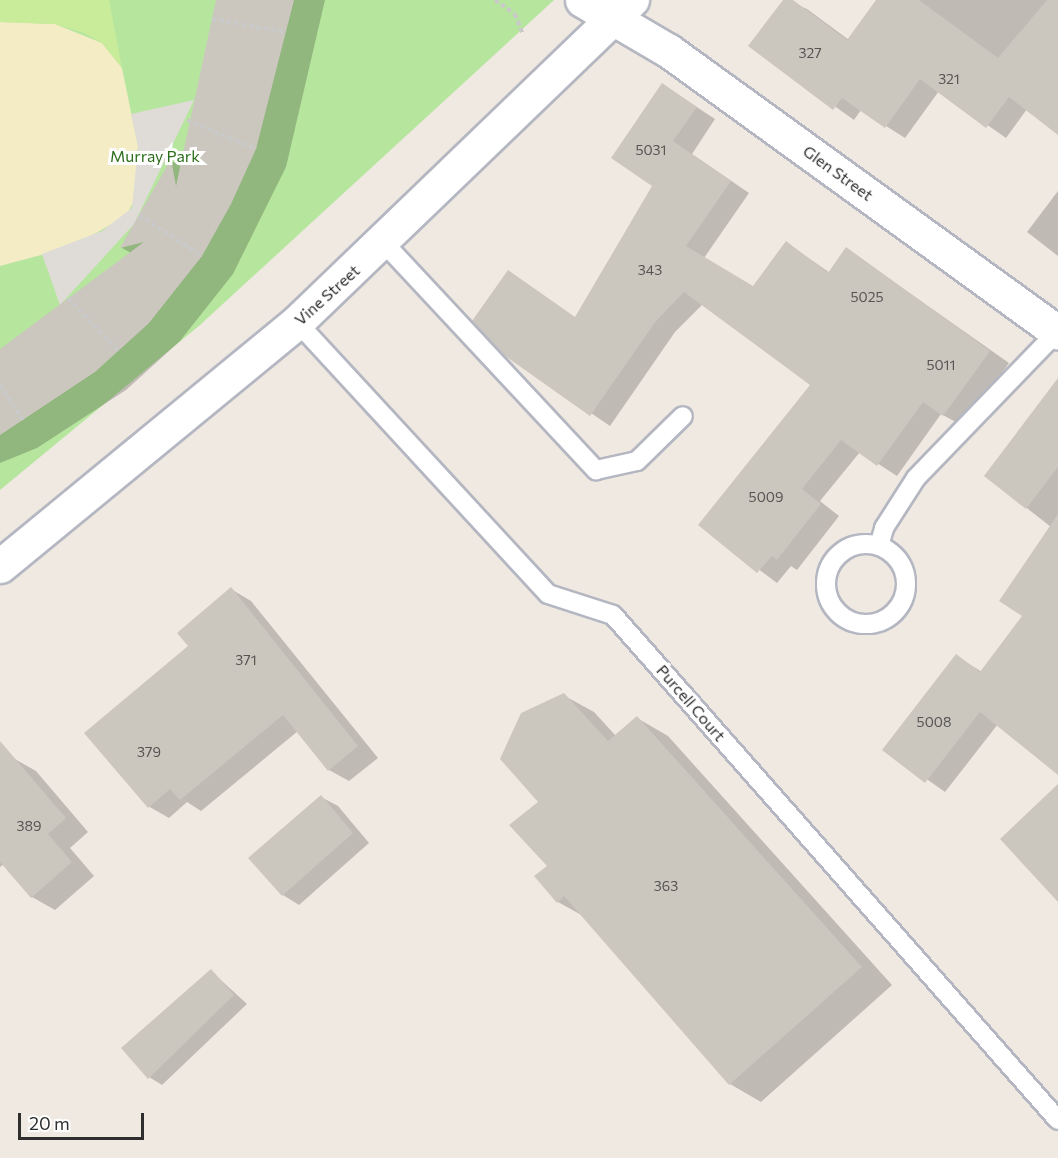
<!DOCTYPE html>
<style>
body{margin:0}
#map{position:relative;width:1058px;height:1158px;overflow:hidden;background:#efe9e1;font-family:Commissioner,sans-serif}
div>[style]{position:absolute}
.green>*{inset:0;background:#b6e59e}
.sand>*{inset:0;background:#f3ecc5}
.pitch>*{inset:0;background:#c9ec9a}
.plaza>*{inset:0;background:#dfdcd8}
.shadow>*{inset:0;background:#0003}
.building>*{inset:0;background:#cbc7bf}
.path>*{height:4px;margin-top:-2px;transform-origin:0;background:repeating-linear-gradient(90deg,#c9c9c9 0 4.5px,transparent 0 7.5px)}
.roads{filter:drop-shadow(2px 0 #b4b7c1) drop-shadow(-2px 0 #b4b7c1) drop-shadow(0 2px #b4b7c1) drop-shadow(0 -2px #b4b7c1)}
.lane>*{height:18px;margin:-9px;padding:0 9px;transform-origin:9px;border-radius:9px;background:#fff}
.lane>.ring{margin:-9px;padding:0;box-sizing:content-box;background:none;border:18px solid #fff;border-radius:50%}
.street>*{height:33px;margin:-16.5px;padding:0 16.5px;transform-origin:16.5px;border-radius:16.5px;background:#fff}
.secondary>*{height:33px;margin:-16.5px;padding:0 16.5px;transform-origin:16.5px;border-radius:16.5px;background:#fff}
span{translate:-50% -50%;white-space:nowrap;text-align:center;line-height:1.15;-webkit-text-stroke:6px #fff;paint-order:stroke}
.number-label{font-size:14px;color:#555452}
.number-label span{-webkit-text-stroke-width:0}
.park-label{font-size:16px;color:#2c6e1b}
.street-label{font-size:16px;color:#2e2e2e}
.scale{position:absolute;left:18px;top:1113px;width:126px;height:27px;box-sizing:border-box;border:3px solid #2e2e2e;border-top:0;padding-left:8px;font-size:18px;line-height:21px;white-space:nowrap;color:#2e2e2e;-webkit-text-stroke:4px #fff;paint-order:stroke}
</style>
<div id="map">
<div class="green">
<div style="clip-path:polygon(0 0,554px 0,200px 325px,0 490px)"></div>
</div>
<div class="sand">
<div style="clip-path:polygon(0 22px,55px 24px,102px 43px,122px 68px,138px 146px,135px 199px,126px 216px,71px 247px,0 266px)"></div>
</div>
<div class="pitch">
<div style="clip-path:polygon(0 0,109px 0,122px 68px,102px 43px,84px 33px,55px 24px,0 22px)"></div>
</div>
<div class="plaza">
<div style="clip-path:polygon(194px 100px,134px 224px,60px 305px,42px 254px,102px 231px,132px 208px,138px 146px,131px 114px)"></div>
</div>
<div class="shadow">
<div style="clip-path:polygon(217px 0,325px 0,286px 167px,233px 274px,180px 341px,126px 390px,37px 448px,0 463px,0 350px,131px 253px,122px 248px,172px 161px,182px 167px)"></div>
<div style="clip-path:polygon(785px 0,807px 9px,849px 40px,878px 0,1058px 0,1058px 133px,1027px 109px,1006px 138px,939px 91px,905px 138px,861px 110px,854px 120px,750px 46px)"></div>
<div style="clip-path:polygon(663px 85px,715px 119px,692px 154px,749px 193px,704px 258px,753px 287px,787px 243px,830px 273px,847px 249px,1009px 363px,963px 426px,941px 414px,897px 476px,860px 452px,820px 501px,839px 516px,797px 570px,791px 566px,777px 583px,700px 525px,813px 385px,703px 304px,675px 332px,610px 426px,506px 355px,508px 272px,576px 318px,654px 186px)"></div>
<div style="clip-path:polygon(1058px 191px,1058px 256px,1027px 232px)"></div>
<div style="clip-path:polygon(1058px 390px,1058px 773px,998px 724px,945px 792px,884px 749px,956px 656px,982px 672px,1024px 616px,1051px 527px,986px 476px)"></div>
<div style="clip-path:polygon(231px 589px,251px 601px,378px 758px,349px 781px,329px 770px,298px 731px,201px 811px,187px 802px,169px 818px,148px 806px,190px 646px)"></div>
<div style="clip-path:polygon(563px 695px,594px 712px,616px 736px,637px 718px,668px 736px,892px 985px,761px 1102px,730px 1084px,585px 917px,558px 902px,541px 802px)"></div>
<div style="clip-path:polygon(13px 758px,36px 771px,88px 832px,70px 848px,94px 876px,55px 910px,32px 897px,4px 864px,0 867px,0 769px)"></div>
<div style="clip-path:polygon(321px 797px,338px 806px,369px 843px,299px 905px,283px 895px)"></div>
<div style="clip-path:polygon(211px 971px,247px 1004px,162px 1085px,149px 1077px)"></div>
</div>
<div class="building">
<div style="clip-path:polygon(216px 0,294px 0,256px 149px,231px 204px,202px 256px,149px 323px,95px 372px,0 435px,0 349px,144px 242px,120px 248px,171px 159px,176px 186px)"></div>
<div style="clip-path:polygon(783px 0,793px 0,847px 40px,876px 0,919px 0,998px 58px,1047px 0,1058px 0,1058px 135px,1009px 97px,986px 128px,920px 79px,885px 128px,842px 98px,833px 110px,748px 46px)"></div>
<div style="clip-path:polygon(662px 83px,697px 107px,673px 141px,731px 181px,686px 246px,753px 286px,786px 241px,828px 273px,846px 247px,990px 351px,943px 416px,923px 402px,877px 466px,841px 440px,802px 489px,821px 504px,777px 560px,772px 556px,757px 573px,698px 525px,810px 385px,684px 292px,656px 321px,590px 416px,505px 356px,472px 321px,508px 270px,575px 317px,652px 186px,611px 158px)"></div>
<div style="clip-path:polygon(1058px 378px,1058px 467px,1026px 509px,984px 476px)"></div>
<div style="clip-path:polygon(1058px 514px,1058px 775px,980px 712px,925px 783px,882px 750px,956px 654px,980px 672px,1022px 616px,999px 601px)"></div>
<div style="clip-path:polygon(231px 587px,358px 746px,328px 771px,283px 715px,180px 800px,170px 789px,148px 808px,84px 733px,188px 646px,177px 633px)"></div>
<div style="clip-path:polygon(564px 693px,608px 741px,637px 716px,862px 967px,729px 1085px,564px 896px,557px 903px,534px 876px,547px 866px,509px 825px,538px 802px,500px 759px,521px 713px)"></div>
<div style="clip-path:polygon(0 741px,66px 818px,48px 834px,72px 862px,31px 898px,0 862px)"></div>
<div style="clip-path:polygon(1058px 784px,1058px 902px,1000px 839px)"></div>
<div style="clip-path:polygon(321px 795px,353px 833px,282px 896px,248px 858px)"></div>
<div style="clip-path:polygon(211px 969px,234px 995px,148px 1079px,121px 1048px)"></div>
</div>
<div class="path">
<div style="left:495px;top:0;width:24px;rotate:35deg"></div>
<div style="left:515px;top:14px;width:22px;rotate:69deg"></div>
<div style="left:212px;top:19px;width:75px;rotate:10deg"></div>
<div style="left:187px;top:120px;width:75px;rotate:22.8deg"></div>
<div style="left:139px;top:215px;width:75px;rotate:33.1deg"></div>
<div style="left:68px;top:298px;width:74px;rotate:46.1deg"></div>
<div style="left:0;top:385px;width:42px;rotate:56.7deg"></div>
</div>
<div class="roads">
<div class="lane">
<div style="left:384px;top:243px;width:311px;rotate:47deg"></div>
<div style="left:596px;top:470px;width:42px;rotate:-12.4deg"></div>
<div style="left:637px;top:461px;width:64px;rotate:-44.4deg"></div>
<div style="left:297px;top:322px;width:370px;rotate:47.3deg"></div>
<div style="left:548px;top:594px;width:68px;rotate:17.9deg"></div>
<div style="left:613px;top:615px;width:673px;rotate:48.61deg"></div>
<div class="ring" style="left:826px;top:544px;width:62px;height:62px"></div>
<div style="left:879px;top:546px;width:19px;rotate:-74deg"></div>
<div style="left:884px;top:528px;width:59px;rotate:-57.4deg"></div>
<div style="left:916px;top:478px;width:203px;rotate:-46deg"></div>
</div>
<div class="street">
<div style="left:582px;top:0;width:101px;rotate:30.4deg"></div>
<div style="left:669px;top:51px;width:480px;rotate:35.9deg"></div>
</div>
<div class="secondary">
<div style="left:0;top:566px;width:384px;rotate:-39.4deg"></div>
<div style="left:297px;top:322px;width:465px;rotate:-43.9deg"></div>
</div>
</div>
<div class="number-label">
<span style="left:810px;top:53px">327</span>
<span style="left:949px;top:79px">321</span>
<span style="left:651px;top:150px">5031</span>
<span style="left:650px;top:270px">343</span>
<span style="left:867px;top:297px">5025</span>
<span style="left:941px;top:365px">5011</span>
<span style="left:766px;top:497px">5009</span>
<span style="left:246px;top:660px">371</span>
<span style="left:934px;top:722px">5008</span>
<span style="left:149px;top:752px">379</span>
<span style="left:29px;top:826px">389</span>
<span style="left:666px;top:886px">363</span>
</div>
<div class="park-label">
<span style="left:155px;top:156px">Murray Park</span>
</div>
<div class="street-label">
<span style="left:838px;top:173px;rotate:36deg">Glen Street</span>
<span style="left:327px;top:295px;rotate:-42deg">Vine Street</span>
<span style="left:691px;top:703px;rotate:49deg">Purcell Court</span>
</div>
<div class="scale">20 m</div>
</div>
